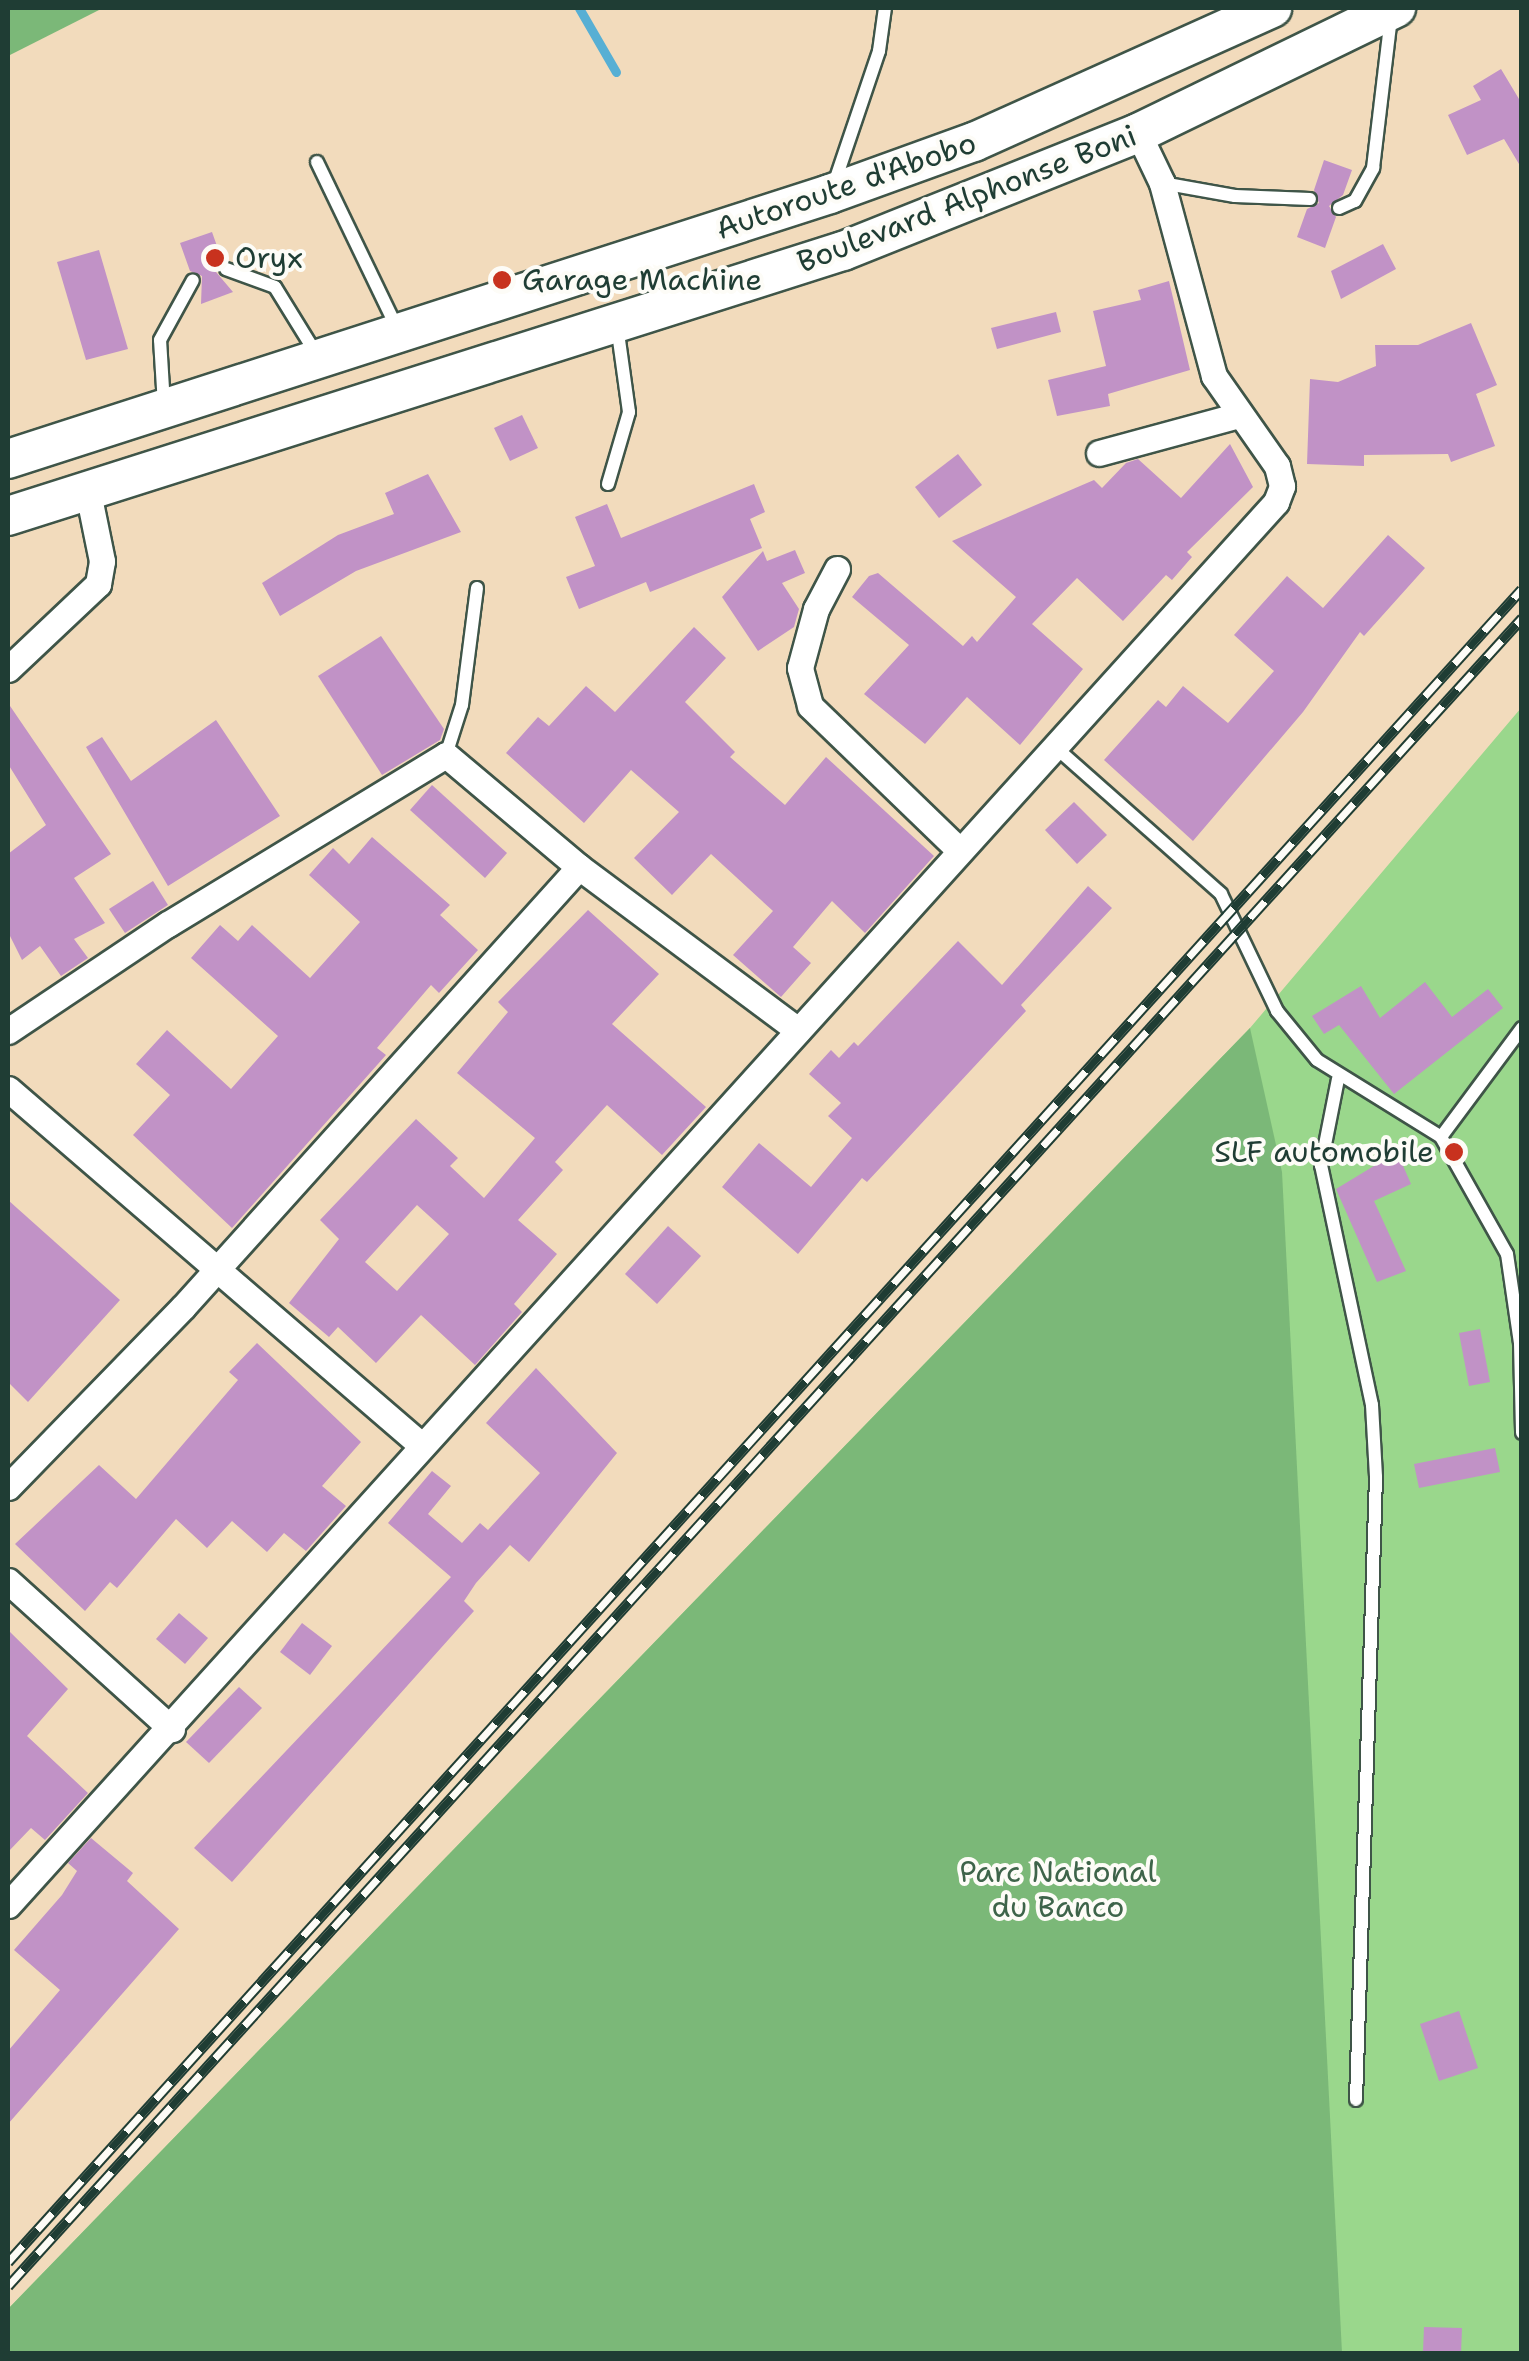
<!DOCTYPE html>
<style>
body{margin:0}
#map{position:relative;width:1529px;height:2361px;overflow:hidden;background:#f2dbbc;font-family:"Shantell Sans",sans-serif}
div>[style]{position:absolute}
.green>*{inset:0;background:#9ad78c}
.forest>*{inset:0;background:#7bb878}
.stream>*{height:9px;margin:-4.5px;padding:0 4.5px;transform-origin:4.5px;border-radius:4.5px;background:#57afd4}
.building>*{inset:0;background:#c192c6}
.roads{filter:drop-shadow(2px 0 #3f5548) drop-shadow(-2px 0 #3f5548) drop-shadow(0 2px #3f5548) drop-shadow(0 -2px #3f5548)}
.service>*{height:12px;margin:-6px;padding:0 6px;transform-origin:6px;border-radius:6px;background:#fff}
.minor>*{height:25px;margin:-12.5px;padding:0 12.5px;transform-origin:12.5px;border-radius:12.5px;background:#fff}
.primary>*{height:38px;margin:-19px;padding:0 19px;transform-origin:19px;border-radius:19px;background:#fff}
.rail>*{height:11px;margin-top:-5.5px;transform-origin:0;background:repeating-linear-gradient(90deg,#fdfcf7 0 22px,#1f3d34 0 44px);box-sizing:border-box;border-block:2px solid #1f3d34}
.dots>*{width:28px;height:28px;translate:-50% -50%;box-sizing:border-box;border:5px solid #fdfcf7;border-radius:50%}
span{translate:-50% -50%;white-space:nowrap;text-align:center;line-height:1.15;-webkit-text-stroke:8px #fdfcf7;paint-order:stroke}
.street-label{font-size:30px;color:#1f3d34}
.poi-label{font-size:30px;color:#1f3d34}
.left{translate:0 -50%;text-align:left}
.right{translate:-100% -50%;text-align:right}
.park-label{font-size:30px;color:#3e644a}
.frame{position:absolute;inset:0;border:10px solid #1f3d34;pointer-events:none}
</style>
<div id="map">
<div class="green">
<div style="clip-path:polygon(1521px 708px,1521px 2353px,8px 2354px,8px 2309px,1250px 1028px)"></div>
</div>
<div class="forest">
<div style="clip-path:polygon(8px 8px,103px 8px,8px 56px)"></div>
<div style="clip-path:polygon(1250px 1028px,1282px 1172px,1342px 2353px,8px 2353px,8px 2309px)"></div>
</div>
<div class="stream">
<div style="left:579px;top:8px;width:74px;rotate:60deg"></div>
</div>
<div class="building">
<div style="clip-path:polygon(1501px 69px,1522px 104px,1522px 169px,1504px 139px,1467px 155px,1448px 115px,1481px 100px,1473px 86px)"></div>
<div style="clip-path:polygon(1324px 160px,1352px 170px,1343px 195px,1329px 206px,1336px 217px,1325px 248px,1297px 237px,1307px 209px,1319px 203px,1314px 190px)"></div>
<div style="clip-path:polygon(212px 232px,222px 260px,216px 272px,233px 292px,201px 304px,202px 276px,190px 271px,180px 243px)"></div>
<div style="clip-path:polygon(1383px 244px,1396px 269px,1341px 299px,1331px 271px)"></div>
<div style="clip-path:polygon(99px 250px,128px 349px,86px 360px,57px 262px)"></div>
<div style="clip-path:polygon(1169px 281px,1190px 370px,1108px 394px,1110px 406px,1057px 416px,1048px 380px,1106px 366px,1093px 311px,1141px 300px,1138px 290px)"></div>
<div style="clip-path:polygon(1056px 312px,1061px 332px,997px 349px,991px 328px)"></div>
<div style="clip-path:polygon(1471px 323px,1497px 385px,1476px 394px,1495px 446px,1451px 462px,1448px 454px,1364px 455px,1364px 466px,1307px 464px,1310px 379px,1338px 382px,1376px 366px,1375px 345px,1418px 345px)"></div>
<div style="clip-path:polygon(522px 415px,538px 448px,510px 461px,494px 428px)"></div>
<div style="clip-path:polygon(1230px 444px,1253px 487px,1187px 552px,1192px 557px,1172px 580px,1166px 575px,1123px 621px,1077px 578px,1032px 624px,1083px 669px,1020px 745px,967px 697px,925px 744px,864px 694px,909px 645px,852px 597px,869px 576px,878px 573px,963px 646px,972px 636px,977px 642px,1016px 597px,952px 541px,1094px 480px,1102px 488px,1126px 463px,1138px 459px,1181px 498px)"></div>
<div style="clip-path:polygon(958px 454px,982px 485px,939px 518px,915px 487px)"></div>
<div style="clip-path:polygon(428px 474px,461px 532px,356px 571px,280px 616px,262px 583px,338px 535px,394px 514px,385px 493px)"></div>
<div style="clip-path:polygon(754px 484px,765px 512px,750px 519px,762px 548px,650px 592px,646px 582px,579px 609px,566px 577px,595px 566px,575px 517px,607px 504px,621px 538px)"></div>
<div style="clip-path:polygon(1388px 535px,1425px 568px,1364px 636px,1360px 632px,1303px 712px,1193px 841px,1104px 760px,1158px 700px,1166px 707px,1183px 686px,1228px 723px,1274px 671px,1234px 635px,1287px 576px,1323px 608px)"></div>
<div style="clip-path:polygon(795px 550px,805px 573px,782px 583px,799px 609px,794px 627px,758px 651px,722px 597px,763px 551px,767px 561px)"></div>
<div style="clip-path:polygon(694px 627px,726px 658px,685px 702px,735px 752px,730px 757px,785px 805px,826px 757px,934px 856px,865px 933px,832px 901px,793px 947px,811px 963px,781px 997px,733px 955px,773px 911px,711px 854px,672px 895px,634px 858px,679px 812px,631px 770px,584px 823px,506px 753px,538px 717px,549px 726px,586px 686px,615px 712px)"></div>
<div style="clip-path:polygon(381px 636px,444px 729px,440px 740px,382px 775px,318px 676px)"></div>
<div style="clip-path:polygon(8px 703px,111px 854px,74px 878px,105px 923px,74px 939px,88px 958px,61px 976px,40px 946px,22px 960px,8px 932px,8px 854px,46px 825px,8px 764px)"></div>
<div style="clip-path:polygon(216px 720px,280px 816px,168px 886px,86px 747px,102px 737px,131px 781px)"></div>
<div style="clip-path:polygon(432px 785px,507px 853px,485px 878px,410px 810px)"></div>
<div style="clip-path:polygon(1074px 802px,1107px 835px,1077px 864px,1045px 830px)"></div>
<div style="clip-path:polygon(372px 837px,450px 905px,440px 915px,478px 950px,439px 993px,431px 985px,377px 1048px,386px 1055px,232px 1228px,133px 1135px,170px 1095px,136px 1064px,167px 1030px,231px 1089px,278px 1036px,191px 958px,220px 925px,238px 941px,252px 925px,310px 978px,360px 922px,309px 875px,333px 848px,349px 864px)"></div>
<div style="clip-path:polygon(153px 881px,168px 905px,125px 933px,109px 909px)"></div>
<div style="clip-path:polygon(1088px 886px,1112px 908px,1021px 1005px,1026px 1011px,867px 1182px,862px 1178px,798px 1254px,722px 1187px,759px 1143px,811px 1187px,852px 1138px,828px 1116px,841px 1103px,809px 1074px,831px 1050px,839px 1058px,854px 1042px,858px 1046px,958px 941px,1002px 985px)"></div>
<div style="clip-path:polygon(evenodd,588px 910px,659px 974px,612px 1024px,706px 1107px,662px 1155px,607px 1105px,555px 1162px,563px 1170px,518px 1220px,557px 1254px,514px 1304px,522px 1312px,475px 1365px,421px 1315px,376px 1363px,338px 1327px,329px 1337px,289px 1303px,339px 1239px,320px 1220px,416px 1119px,458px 1158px,450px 1166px,484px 1198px,535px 1138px,457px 1073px,508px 1012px,498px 1002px,588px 910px,417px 1205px,449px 1234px,397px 1291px,365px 1262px,417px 1205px)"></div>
<div style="clip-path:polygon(1425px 982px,1452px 1017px,1488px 989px,1503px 1008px,1394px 1094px,1339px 1025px,1324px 1034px,1312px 1016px,1361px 986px,1380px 1018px)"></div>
<div style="clip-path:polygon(1397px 1152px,1411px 1184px,1374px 1201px,1406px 1271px,1377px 1282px,1336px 1189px)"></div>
<div style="clip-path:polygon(8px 1200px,120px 1300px,28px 1402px,8px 1382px)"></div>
<div style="clip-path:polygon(668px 1226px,701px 1256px,657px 1304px,625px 1274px)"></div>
<div style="clip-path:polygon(1480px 1329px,1490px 1382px,1469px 1386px,1459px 1333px)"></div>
<div style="clip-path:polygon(257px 1343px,361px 1442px,322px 1486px,346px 1506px,306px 1551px,284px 1533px,267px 1552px,232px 1521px,207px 1548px,176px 1519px,117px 1588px,110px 1582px,85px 1611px,15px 1544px,99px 1465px,136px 1499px,238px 1380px,229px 1372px)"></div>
<div style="clip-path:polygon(536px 1368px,617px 1453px,529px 1562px,510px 1545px,476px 1583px,464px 1601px,474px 1611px,232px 1882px,194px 1848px,451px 1577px,388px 1523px,432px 1471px,451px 1486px,428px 1514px,462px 1543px,480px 1523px,488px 1530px,540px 1473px,486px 1423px)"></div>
<div style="clip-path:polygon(1495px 1448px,1500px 1472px,1419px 1488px,1414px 1464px)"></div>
<div style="clip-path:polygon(179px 1613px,208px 1638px,185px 1664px,156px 1639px)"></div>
<div style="clip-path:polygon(302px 1623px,332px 1646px,310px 1675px,280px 1652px)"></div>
<div style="clip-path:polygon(8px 1630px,68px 1689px,27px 1736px,88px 1793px,45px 1840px,31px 1828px,8px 1852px)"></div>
<div style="clip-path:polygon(239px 1687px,262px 1708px,209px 1763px,186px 1742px)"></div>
<div style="clip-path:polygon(91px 1838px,133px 1873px,127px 1881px,179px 1929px,8px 2124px,8px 2051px,60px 1990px,14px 1950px,62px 1895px,77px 1871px,68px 1863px)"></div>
<div style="clip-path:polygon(1459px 2011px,1478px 2068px,1439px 2081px,1420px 2024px)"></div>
<div style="clip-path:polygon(1424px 2327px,1462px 2328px,1461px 2353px,1423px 2352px)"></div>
</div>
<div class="roads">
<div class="service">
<div style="left:317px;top:162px;width:184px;rotate:64.3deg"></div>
<div style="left:1162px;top:183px;width:74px;rotate:10.1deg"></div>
<div style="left:1235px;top:196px;width:75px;rotate:2.3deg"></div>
<div style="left:833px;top:187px;width:144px;rotate:-71.3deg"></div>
<div style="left:879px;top:51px;width:43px;rotate:-82.1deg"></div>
<div style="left:1339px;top:208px;width:17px;rotate:-24deg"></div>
<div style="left:1355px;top:201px;width:38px;rotate:-61deg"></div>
<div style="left:1373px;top:168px;width:152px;rotate:-83.2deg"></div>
<div style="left:226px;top:269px;width:52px;rotate:20.2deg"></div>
<div style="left:275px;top:287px;width:80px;rotate:58.3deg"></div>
<div style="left:164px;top:405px;width:65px;rotate:-93.5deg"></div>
<div style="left:160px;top:340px;width:68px;rotate:-61.2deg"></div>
<div style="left:608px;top:484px;width:75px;rotate:-73.7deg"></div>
<div style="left:629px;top:412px;width:87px;rotate:-97.9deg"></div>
<div style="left:1054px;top:746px;width:223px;rotate:41.5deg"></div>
<div style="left:1221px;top:894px;width:130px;rotate:64.4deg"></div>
<div style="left:1277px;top:1011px;width:63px;rotate:50.8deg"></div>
<div style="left:1317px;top:1060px;width:146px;rotate:31.8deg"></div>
<div style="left:1441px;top:1137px;width:134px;rotate:60.6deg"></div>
<div style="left:1507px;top:1254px;width:90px;rotate:81.7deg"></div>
<div style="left:1520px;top:1343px;width:90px;rotate:88.7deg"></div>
<div style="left:446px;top:755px;width:52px;rotate:-72.3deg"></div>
<div style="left:462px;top:705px;width:118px;rotate:-82.7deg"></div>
<div style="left:1338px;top:1079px;width:88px;rotate:101.2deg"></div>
<div style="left:1321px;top:1165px;width:245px;rotate:78deg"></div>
<div style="left:1372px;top:1405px;width:72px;rotate:86.8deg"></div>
<div style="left:1376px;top:1477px;width:623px;rotate:91.84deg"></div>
<div style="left:1441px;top:1137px;width:136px;rotate:-53.4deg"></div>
</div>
<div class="minor">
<div style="left:1099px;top:453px;width:145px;rotate:-15.2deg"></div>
<div style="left:837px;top:569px;width:45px;rotate:117.7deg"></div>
<div style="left:816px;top:609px;width:61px;rotate:105.2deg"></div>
<div style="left:800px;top:668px;width:39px;rotate:75deg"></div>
<div style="left:810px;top:706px;width:207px;rotate:44deg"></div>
<div style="left:8px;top:669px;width:124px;rotate:-43.4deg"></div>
<div style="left:98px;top:584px;width:23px;rotate:-80deg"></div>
<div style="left:102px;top:561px;width:70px;rotate:-101.5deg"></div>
<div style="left:8px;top:1031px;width:192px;rotate:-33.8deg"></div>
<div style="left:168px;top:924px;width:325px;rotate:-31.3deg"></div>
<div style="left:446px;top:755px;width:174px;rotate:40.1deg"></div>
<div style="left:579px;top:867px;width:273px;rotate:36.7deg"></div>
<div style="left:8px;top:1089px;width:545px;rotate:40.76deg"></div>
<div style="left:8px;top:1487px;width:251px;rotate:-45.8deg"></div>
<div style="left:183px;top:1307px;width:592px;rotate:-48.01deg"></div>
<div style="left:8px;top:1581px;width:221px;rotate:42.1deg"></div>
<div style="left:8px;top:1905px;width:1891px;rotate:-47.89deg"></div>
<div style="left:1276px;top:502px;width:17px;rotate:-69deg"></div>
<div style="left:1282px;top:486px;width:21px;rotate:-104deg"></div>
<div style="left:1277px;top:466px;width:110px;rotate:-125deg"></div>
<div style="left:1214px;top:376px;width:200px;rotate:-105.1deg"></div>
<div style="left:1162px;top:183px;width:55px;rotate:-115.6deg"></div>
</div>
<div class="primary">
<div style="left:8px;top:459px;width:864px;rotate:-17.87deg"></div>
<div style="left:830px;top:194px;width:153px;rotate:-19.9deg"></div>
<div style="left:974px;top:142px;width:327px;rotate:-24.2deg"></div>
<div style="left:8px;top:516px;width:876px;rotate:-17.61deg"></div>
<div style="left:843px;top:251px;width:318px;rotate:-21.8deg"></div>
<div style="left:1138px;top:133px;width:287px;rotate:-25.9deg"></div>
</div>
</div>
<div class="rail">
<div style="left:8px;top:2262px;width:2256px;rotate:-47.86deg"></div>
<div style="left:8px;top:2286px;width:2253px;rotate:-47.77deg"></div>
</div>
<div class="dots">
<div style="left:215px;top:258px;background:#c8321e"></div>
<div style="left:502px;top:280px;background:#c8321e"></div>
<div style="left:1454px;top:1152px;background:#c8321e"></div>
</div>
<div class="street-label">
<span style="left:846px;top:186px;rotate:-19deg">Autoroute d'Abobo</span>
<span style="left:967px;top:199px;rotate:-21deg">Boulevard Alphonse Boni</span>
</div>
<div class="poi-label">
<span class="left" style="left:235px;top:258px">Oryx</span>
<span class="left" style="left:522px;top:280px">Garage Machine</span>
<span class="right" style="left:1434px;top:1152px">SLF automobile</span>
</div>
<div class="park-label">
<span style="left:1058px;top:1889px">Parc National<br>du Banco</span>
</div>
<div class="frame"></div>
</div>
